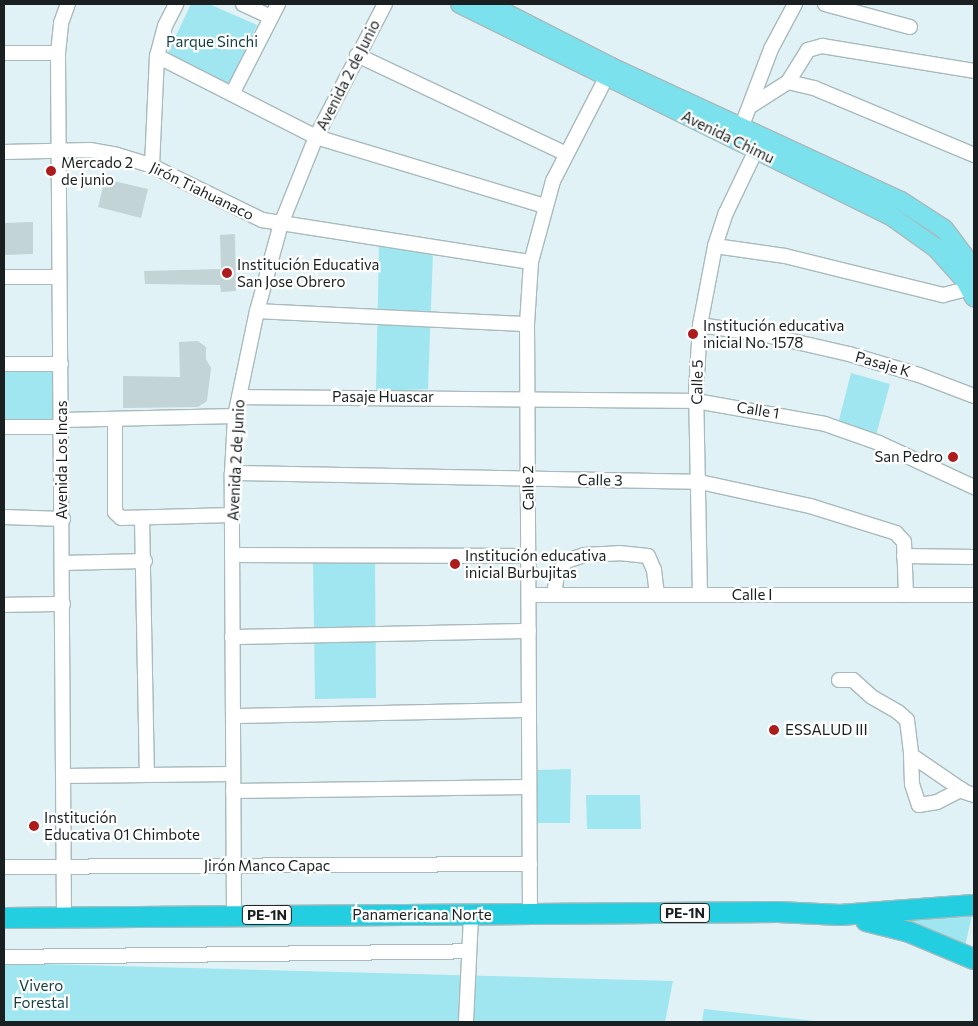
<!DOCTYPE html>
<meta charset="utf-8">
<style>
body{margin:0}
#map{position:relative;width:978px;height:1026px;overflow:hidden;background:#e0f2f5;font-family:Commissioner,sans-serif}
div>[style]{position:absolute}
.green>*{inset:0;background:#9fe6f0}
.building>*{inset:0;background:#c2d4d6}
.roads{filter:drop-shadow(1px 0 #a8babc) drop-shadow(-1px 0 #a8babc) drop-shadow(0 1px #a8babc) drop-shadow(0 -1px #a8babc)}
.minor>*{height:14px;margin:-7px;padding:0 7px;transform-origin:7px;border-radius:7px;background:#fff}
.major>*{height:18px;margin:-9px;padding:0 9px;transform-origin:9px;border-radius:9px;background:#7be2ed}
.highway>*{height:20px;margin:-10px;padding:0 10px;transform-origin:10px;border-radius:10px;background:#23cee1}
.dots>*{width:14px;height:14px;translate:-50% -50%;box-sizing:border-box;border:2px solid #fff;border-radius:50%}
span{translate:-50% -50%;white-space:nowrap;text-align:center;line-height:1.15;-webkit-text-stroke:4.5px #fff;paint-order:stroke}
.shield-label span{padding:1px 4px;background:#fff;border:1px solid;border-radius:4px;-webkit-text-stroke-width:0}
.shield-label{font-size:14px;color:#1a2021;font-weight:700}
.park-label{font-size:15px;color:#133e44}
.street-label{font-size:15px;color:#1a2021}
.poi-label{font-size:15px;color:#1a2021}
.left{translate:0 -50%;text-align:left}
.right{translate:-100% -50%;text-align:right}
.frame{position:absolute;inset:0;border:5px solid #1a2021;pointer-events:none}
</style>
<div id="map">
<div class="green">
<div style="clip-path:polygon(191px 4px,209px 4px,257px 25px,229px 88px,166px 57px)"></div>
<div style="clip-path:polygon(379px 246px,433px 252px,428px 389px,376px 391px)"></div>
<div style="clip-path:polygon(4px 364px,61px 364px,61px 427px,4px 427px)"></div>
<div style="clip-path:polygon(851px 373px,890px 384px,876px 435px,838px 424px)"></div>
<div style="clip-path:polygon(375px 560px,376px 698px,315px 699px,313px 561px)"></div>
<div style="clip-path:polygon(571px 769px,570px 823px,536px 823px,536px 770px)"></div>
<div style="clip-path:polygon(586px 795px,640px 795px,641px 829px,587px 829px)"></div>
<div style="clip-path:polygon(973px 911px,965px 946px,880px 918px)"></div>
<div style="clip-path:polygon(4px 963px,673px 981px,665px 1022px,4px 1022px)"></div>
<div style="clip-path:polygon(704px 1009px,825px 1022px,702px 1022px)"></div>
</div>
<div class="building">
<div style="clip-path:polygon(105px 179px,148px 189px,141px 218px,98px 207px)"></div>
<div style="clip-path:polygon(33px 222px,33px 254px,4px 255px,4px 223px)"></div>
<div style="clip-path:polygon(235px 234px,236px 291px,221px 292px,220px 285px,145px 284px,144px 271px,221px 269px,220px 235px)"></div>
<div style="clip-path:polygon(198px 341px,206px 347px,206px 359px,211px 368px,207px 401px,198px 407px,123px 408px,123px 376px,180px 377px,179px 342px)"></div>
</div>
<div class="roads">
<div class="minor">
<div style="left:243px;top:4px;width:31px;rotate:25deg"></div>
<div style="left:825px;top:4px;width:88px;rotate:15.1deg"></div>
<div style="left:4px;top:53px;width:54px"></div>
<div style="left:357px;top:55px;width:231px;rotate:25.3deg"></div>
<div style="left:157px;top:56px;width:178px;rotate:27deg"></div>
<div style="left:316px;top:137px;width:238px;rotate:16.8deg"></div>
<div style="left:788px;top:82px;width:38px;rotate:-58deg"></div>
<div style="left:808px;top:50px;width:15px;rotate:-16deg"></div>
<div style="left:822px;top:46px;width:154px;rotate:9.3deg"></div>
<div style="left:232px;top:94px;width:101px;rotate:-62.9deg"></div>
<div style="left:752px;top:105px;width:43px;rotate:-32.6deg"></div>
<div style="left:788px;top:82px;width:27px;rotate:13deg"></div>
<div style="left:814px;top:88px;width:173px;rotate:22.7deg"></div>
<div style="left:738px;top:136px;width:93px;rotate:-69.2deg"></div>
<div style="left:771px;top:49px;width:51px;rotate:-61.9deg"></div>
<div style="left:4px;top:152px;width:86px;rotate:-1.3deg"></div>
<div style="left:90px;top:150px;width:27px;rotate:10deg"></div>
<div style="left:117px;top:155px;width:37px;rotate:17deg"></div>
<div style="left:152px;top:166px;width:123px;rotate:26.1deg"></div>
<div style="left:262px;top:220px;width:272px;rotate:8.9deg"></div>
<div style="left:152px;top:166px;width:110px;rotate:-87.4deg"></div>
<div style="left:157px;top:56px;width:31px;rotate:-75deg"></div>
<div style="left:165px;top:26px;width:25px;rotate:-63deg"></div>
<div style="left:715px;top:246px;width:71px;rotate:8.1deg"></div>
<div style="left:785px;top:256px;width:163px;rotate:13.9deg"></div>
<div style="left:943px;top:295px;width:32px;rotate:-14deg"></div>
<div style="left:4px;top:277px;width:54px"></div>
<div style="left:257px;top:311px;width:270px;rotate:2.8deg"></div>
<div style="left:700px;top:325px;width:67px;rotate:8.6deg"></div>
<div style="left:766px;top:335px;width:85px;rotate:12.9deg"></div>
<div style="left:849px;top:354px;width:73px;rotate:16.7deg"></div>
<div style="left:919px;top:375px;width:59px;rotate:20.9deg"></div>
<div style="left:4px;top:364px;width:57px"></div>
<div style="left:239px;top:397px;width:457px;rotate:0.5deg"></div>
<div style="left:696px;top:401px;width:131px;rotate:10.1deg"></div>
<div style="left:825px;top:424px;width:57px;rotate:19.4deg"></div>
<div style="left:879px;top:443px;width:105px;rotate:24.9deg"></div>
<div style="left:115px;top:419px;width:93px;rotate:90deg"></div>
<div style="left:115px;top:512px;width:8px;rotate:45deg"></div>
<div style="left:121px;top:518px;width:111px;rotate:-1.5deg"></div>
<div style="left:62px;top:420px;width:173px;rotate:-1.3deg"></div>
<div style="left:4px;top:427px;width:57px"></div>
<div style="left:232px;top:473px;width:468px;rotate:1.1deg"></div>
<div style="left:700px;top:482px;width:113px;rotate:12.3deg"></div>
<div style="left:810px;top:506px;width:90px;rotate:17.4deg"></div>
<div style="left:896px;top:533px;width:12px;rotate:48deg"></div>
<div style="left:904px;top:542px;width:53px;rotate:87.8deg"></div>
<div style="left:4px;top:517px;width:59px;rotate:1.9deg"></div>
<div style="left:142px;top:518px;width:256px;rotate:88.9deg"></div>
<div style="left:232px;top:555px;width:297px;rotate:0.2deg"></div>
<div style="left:904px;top:556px;width:70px;rotate:0.8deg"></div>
<div style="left:62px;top:563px;width:83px;rotate:-1.4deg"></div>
<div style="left:529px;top:595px;width:445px"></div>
<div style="left:554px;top:595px;width:21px;rotate:-82deg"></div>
<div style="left:557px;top:574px;width:16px;rotate:-55deg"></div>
<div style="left:566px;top:561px;width:19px;rotate:-18deg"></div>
<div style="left:584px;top:555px;width:35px;rotate:-3deg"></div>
<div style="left:619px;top:553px;width:29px;rotate:6deg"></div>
<div style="left:648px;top:556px;width:15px;rotate:67deg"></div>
<div style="left:654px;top:570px;width:25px;rotate:83deg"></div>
<div style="left:700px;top:595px;width:204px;rotate:-91.1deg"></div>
<div style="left:696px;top:391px;width:66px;rotate:-86.5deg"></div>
<div style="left:700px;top:325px;width:80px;rotate:-79.2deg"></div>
<div style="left:715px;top:246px;width:35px;rotate:-72deg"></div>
<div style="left:726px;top:213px;width:70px;rotate:-64.5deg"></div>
<div style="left:4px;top:605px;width:59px;rotate:-1deg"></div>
<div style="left:232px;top:637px;width:297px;rotate:-1.2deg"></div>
<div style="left:839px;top:680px;width:14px"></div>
<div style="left:853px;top:680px;width:25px;rotate:42deg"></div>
<div style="left:872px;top:697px;width:30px;rotate:30deg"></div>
<div style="left:898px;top:712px;width:12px;rotate:42deg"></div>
<div style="left:907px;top:720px;width:35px;rotate:83deg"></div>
<div style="left:911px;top:755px;width:65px;rotate:34.4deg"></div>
<div style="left:965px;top:792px;width:9px;rotate:18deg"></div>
<div style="left:234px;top:716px;width:295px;rotate:-1.2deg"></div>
<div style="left:911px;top:755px;width:29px;rotate:88deg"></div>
<div style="left:912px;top:784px;width:22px;rotate:72deg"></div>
<div style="left:919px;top:805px;width:18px;rotate:-9deg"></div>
<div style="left:937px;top:802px;width:28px;rotate:-27deg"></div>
<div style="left:63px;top:776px;width:170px;rotate:-0.7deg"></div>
<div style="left:233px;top:791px;width:295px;rotate:-0.8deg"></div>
<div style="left:4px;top:867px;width:526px;rotate:-0.33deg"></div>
<div style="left:234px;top:915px;width:442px;rotate:-90.3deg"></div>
<div style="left:232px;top:473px;width:57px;rotate:-87deg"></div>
<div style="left:235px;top:416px;width:107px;rotate:-78.2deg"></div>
<div style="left:257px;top:311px;width:90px;rotate:-74.6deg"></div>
<div style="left:281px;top:224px;width:94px;rotate:-68.1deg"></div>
<div style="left:316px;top:137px;width:150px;rotate:-62.6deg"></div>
<div style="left:530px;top:915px;width:591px;rotate:-90.29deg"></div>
<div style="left:527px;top:324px;width:62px;rotate:-86.3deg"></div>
<div style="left:531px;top:262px;width:84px;rotate:-74.8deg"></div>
<div style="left:553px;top:181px;width:116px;rotate:-62.8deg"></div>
<div style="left:64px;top:917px;width:864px;rotate:-90.4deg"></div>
<div style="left:58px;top:53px;width:30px;rotate:-84deg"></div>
<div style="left:61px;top:23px;width:20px;rotate:-70deg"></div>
<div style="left:4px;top:957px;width:465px;rotate:-0.7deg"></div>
<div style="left:466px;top:1022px;width:107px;rotate:-87.3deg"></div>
</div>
<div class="major">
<div style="left:460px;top:4px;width:480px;rotate:26.2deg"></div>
<div style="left:891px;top:216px;width:55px;rotate:35.4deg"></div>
<div style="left:936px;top:248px;width:42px;rotate:47.9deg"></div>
<div style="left:964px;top:279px;width:21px;rotate:61deg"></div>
<div style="left:488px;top:4px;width:138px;rotate:27.1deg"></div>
<div style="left:611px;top:67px;width:319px;rotate:24.8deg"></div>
<div style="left:901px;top:201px;width:51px;rotate:33.1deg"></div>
<div style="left:944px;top:229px;width:50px;rotate:53.1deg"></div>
</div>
<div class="highway">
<div style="left:4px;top:918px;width:774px;rotate:-0.44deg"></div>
<div style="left:778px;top:912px;width:62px;rotate:2.8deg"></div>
<div style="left:840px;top:915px;width:134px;rotate:-4.3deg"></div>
<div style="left:866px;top:921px;width:44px;rotate:14.3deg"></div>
<div style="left:909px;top:932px;width:70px;rotate:22.6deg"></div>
</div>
</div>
<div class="dots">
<div style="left:51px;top:171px;background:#ad1c1c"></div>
<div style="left:227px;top:273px;background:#ad1c1c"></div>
<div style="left:693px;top:334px;background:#ad1c1c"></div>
<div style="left:953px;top:457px;background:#ad1c1c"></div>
<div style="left:455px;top:564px;background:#ad1c1c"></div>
<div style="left:774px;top:730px;background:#ad1c1c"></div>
<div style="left:34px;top:826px;background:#ad1c1c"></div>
</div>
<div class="shield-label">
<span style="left:685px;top:913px">PE-1N</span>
<span style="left:267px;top:915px">PE-1N</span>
</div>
<div class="park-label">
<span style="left:212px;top:42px">Parque Sinchi</span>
<span style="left:41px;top:994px">Vivero<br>Forestal</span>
</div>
<div class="street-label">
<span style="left:348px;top:75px;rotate:-63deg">Avenida 2 de Junio</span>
<span style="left:728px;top:137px;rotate:26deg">Avenida Chimu</span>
<span style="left:202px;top:191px;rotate:26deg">Jirón Tiahuanaco</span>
<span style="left:883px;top:364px;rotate:16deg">Pasaje K</span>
<span style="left:697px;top:382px;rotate:-89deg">Calle 5</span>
<span style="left:383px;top:397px">Pasaje Huascar</span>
<span style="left:758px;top:410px;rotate:9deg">Calle 1</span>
<span style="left:62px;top:460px;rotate:-90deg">Avenida Los Incas</span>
<span style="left:236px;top:460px;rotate:-87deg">Avenida 2 de Junio</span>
<span style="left:600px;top:480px;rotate:1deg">Calle 3</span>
<span style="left:528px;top:488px;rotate:-91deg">Calle 2</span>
<span style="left:752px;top:595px">Calle I</span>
<span style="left:267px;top:866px">Jirón Manco Capac</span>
<span style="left:422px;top:915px">Panamericana Norte</span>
</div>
<div class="poi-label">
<span class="left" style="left:61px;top:171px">Mercado 2<br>de junio</span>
<span class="left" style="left:237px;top:273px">Institución Educativa<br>San Jose Obrero</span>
<span class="left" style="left:703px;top:334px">Institución educativa<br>inicial No. 1578</span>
<span class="right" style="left:943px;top:457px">San Pedro</span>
<span class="left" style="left:465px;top:564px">Institución educativa<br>inicial Burbujitas</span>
<span class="left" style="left:785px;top:730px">ESSALUD III</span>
<span class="left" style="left:44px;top:826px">Institución<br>Educativa 01 Chimbote</span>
</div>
<div class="frame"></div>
</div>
